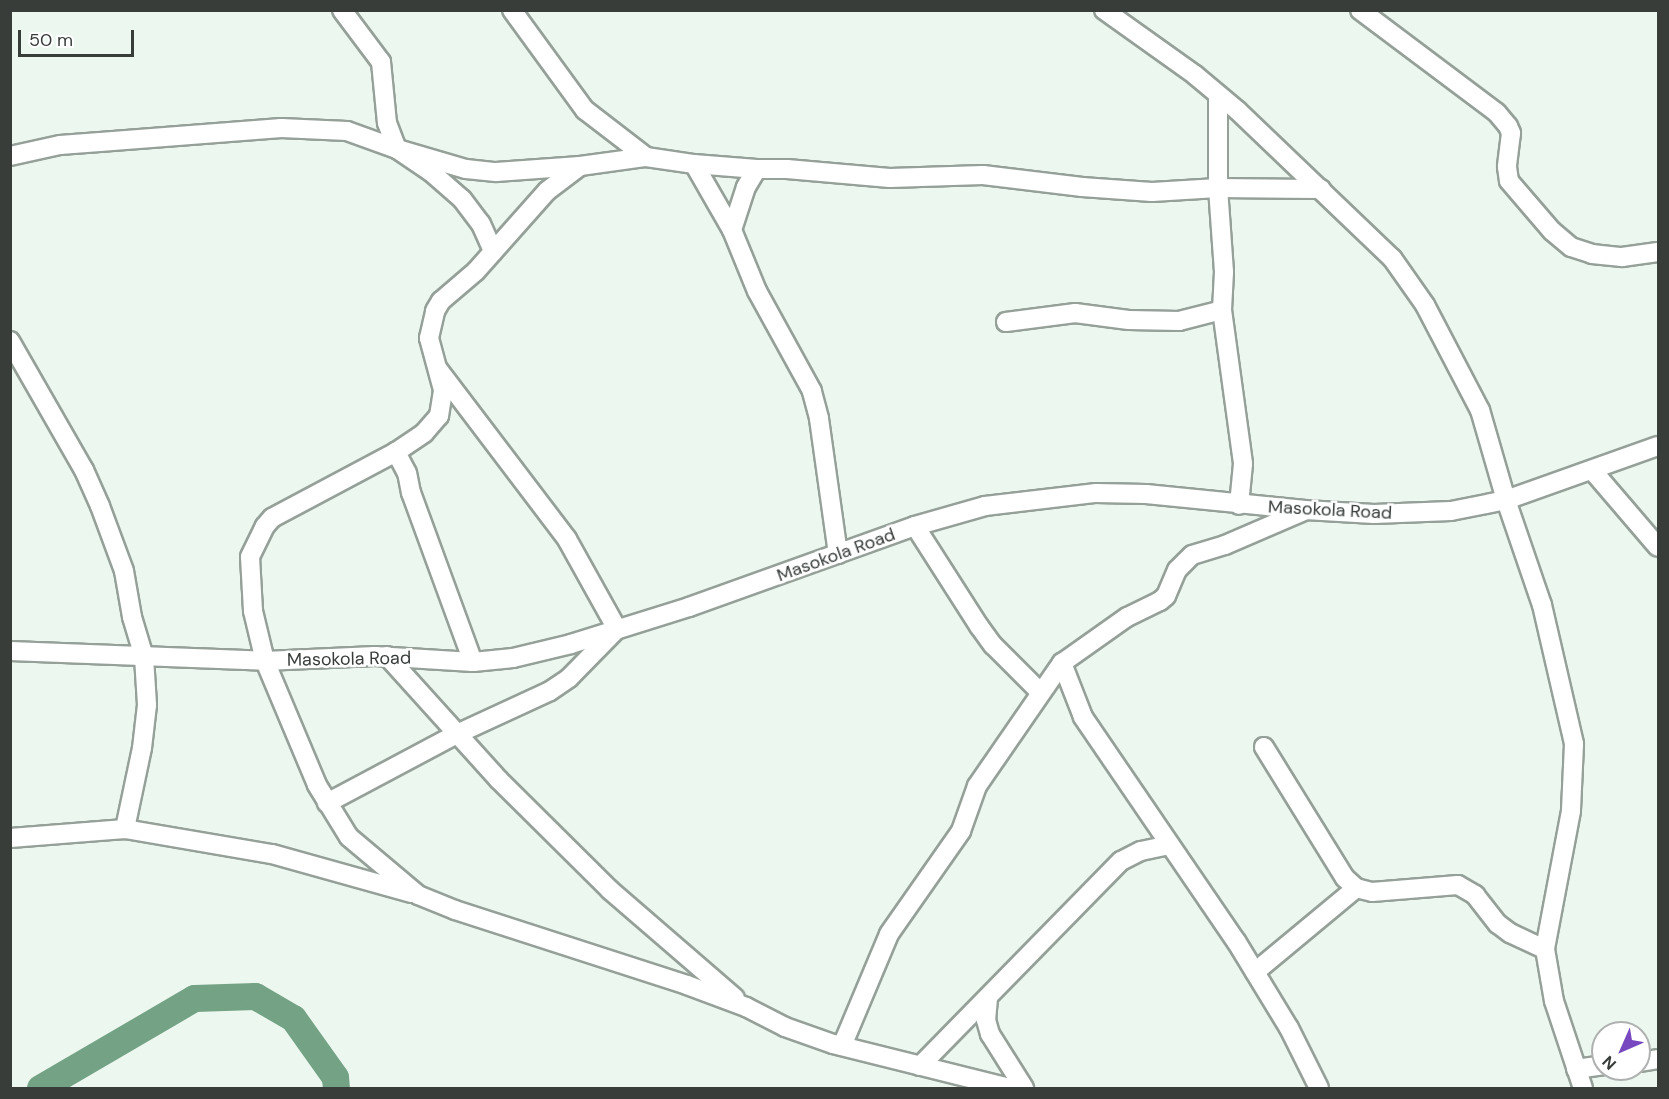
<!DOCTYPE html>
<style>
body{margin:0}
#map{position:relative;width:1669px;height:1099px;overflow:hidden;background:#ebf7ef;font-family:"DM Sans",sans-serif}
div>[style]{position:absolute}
.river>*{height:27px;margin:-13.5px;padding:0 13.5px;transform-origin:13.5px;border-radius:13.5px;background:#74a284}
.roads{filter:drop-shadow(2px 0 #95a099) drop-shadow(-2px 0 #95a099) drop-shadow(0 2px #95a099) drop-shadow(0 -2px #95a099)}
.minor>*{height:18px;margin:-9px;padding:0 9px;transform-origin:9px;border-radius:9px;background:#fff}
span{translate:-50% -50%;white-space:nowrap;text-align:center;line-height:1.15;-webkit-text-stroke:5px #fff;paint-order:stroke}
.street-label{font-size:18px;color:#383d3a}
.frame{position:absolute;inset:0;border:12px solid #383d3a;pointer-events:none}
.north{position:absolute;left:1591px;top:1021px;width:60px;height:60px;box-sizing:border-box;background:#fff;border:2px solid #afb1b0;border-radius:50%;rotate:225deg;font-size:16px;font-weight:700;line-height:24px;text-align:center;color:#383d3a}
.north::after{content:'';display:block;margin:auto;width:21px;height:27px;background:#7748c0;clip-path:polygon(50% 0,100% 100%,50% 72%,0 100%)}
.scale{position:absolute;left:18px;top:30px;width:116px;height:27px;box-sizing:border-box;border:3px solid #383d3a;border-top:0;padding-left:8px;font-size:18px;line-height:21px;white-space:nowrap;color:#383d3a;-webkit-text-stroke:4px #fff;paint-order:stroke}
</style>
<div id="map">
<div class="river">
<div style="left:40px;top:1088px;width:178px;rotate:-30.3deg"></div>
<div style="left:194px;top:998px;width:61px;rotate:-1.9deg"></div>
<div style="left:255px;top:996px;width:44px;rotate:30.1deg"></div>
<div style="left:293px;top:1018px;width:72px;rotate:54.6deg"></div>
<div style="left:335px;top:1077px;width:11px;rotate:85deg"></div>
</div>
<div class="roads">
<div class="minor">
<div style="left:342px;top:10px;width:65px;rotate:53.1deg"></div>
<div style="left:381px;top:62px;width:61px;rotate:84.4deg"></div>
<div style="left:387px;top:123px;width:28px;rotate:69deg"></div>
<div style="left:397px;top:149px;width:72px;rotate:16.2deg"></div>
<div style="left:466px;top:169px;width:30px;rotate:6deg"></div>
<div style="left:496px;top:172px;width:84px;rotate:-4.1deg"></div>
<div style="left:580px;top:166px;width:67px;rotate:-7.8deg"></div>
<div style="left:646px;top:157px;width:49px;rotate:8.3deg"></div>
<div style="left:512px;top:10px;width:124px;rotate:53.9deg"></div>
<div style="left:585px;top:110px;width:77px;rotate:37.6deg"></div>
<div style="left:1104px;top:10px;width:112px;rotate:35.5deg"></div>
<div style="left:1195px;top:75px;width:56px;rotate:39.9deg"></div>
<div style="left:1238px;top:111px;width:213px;rotate:43.7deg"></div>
<div style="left:1392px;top:258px;width:57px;rotate:54.9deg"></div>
<div style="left:1425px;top:305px;width:119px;rotate:62.4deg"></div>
<div style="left:1480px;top:410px;width:94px;rotate:73.9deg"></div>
<div style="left:1506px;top:500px;width:111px;rotate:71.1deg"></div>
<div style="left:1542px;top:605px;width:143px;rotate:77deg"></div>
<div style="left:1574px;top:744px;width:67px;rotate:92.6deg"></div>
<div style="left:1571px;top:811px;width:140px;rotate:100.7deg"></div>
<div style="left:1545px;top:949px;width:53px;rotate:80.2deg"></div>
<div style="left:1554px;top:1001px;width:92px;rotate:71.6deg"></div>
<div style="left:1360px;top:10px;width:171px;rotate:36.9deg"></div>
<div style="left:1497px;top:113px;width:17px;rotate:50deg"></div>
<div style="left:1508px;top:126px;width:8px;rotate:67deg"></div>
<div style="left:1511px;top:133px;width:34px;rotate:97deg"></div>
<div style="left:1507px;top:167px;width:14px;rotate:82deg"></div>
<div style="left:1509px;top:181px;width:66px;rotate:49.3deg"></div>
<div style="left:1552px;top:231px;width:25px;rotate:40deg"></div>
<div style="left:1571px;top:247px;width:22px;rotate:18deg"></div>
<div style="left:1592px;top:254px;width:30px;rotate:6deg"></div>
<div style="left:1622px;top:257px;width:36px;rotate:-8deg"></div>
<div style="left:1218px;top:95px;width:93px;rotate:90deg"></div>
<div style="left:1218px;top:188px;width:84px;rotate:85.9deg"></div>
<div style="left:1224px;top:272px;width:38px;rotate:93deg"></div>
<div style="left:1222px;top:310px;width:155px;rotate:82.2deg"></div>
<div style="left:1243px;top:464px;width:41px;rotate:95.6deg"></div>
<div style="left:10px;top:156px;width:51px;rotate:-12.4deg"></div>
<div style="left:60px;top:145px;width:40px;rotate:-4.3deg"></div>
<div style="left:100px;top:142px;width:182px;rotate:-4.4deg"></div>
<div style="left:281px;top:128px;width:66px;rotate:2.6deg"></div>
<div style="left:347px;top:131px;width:53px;rotate:19.8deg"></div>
<div style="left:397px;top:149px;width:41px;rotate:34.1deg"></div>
<div style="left:431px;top:172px;width:41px;rotate:41.1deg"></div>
<div style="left:462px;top:199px;width:31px;rotate:53deg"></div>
<div style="left:481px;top:224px;width:30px;rotate:66deg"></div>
<div style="left:732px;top:230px;width:76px;rotate:-119.9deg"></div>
<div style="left:694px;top:164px;width:63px;rotate:4.5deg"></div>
<div style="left:1006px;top:322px;width:70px;rotate:-7.4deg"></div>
<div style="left:1075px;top:313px;width:54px;rotate:7.4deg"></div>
<div style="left:1129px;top:320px;width:50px;rotate:1.1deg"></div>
<div style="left:1179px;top:321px;width:44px;rotate:-14.3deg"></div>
<div style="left:10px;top:341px;width:149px;rotate:60.2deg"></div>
<div style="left:84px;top:470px;width:39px;rotate:66deg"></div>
<div style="left:100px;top:506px;width:69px;rotate:69.7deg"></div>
<div style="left:124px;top:571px;width:47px;rotate:80.1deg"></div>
<div style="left:132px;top:617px;width:42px;rotate:73.3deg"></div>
<div style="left:144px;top:657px;width:48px;rotate:86.4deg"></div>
<div style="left:147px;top:705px;width:43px;rotate:96.6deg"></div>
<div style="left:142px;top:748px;width:83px;rotate:101.9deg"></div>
<div style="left:125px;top:829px;width:115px;rotate:175.5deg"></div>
<div style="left:396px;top:452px;width:140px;rotate:152deg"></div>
<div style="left:272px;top:518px;width:11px;rotate:131deg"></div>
<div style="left:265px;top:526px;width:34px;rotate:116deg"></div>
<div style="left:250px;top:557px;width:54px;rotate:86.8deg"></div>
<div style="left:253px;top:611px;width:51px;rotate:76.5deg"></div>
<div style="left:265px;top:661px;width:134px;rotate:67.2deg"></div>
<div style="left:317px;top:785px;width:61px;rotate:58.4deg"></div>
<div style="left:349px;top:837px;width:90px;rotate:40deg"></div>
<div style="left:418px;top:895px;width:40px;rotate:22deg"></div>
<div style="left:455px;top:910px;width:244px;rotate:17.9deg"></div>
<div style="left:687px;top:985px;width:63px;rotate:20.4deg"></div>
<div style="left:746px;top:1007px;width:44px;rotate:27.1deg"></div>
<div style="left:785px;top:1027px;width:51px;rotate:19.5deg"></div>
<div style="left:833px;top:1044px;width:181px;rotate:14deg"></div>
<div style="left:1592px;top:470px;width:101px;rotate:49.4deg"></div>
<div style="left:1304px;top:511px;width:86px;rotate:156.7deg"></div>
<div style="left:1225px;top:545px;width:34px;rotate:163deg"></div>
<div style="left:1192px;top:555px;width:21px;rotate:135deg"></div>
<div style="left:1177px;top:570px;width:28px;rotate:113deg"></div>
<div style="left:1166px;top:596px;width:8px;rotate:140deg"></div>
<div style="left:1160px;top:601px;width:37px;rotate:154deg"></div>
<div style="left:1127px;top:617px;width:80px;rotate:144.7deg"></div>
<div style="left:1062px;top:663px;width:58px;rotate:68.7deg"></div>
<div style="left:1083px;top:717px;width:271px;rotate:55.7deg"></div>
<div style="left:1236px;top:941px;width:102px;rotate:58.7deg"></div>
<div style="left:1289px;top:1028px;width:67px;rotate:63.4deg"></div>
<div style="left:915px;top:526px;width:119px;rotate:57.4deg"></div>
<div style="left:979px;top:626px;width:24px;rotate:54deg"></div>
<div style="left:993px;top:645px;width:66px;rotate:45deg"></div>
<div style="left:838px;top:554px;width:137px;rotate:-98deg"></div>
<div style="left:819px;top:418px;width:28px;rotate:-105deg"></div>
<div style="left:812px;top:391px;width:114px;rotate:-118.8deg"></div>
<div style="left:757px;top:291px;width:66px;rotate:-112.3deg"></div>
<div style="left:732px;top:230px;width:45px;rotate:-72deg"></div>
<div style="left:746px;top:187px;width:21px;rotate:-59deg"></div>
<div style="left:757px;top:169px;width:30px"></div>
<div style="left:787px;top:169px;width:103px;rotate:5deg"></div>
<div style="left:890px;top:178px;width:93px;rotate:-1.8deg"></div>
<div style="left:983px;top:175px;width:100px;rotate:6.9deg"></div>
<div style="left:1082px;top:187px;width:70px;rotate:4.1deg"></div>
<div style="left:1152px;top:192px;width:66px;rotate:-3.5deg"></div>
<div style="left:1218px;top:188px;width:103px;rotate:0.6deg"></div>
<div style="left:10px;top:651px;width:255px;rotate:2.2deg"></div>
<div style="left:265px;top:661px;width:110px;rotate:-2.6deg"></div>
<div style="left:375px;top:656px;width:98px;rotate:3.5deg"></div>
<div style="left:473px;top:662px;width:40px;rotate:-5.7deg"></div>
<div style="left:513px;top:658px;width:60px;rotate:-13.6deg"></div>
<div style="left:571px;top:644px;width:124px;rotate:-17.4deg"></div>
<div style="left:689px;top:607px;width:240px;rotate:-19.7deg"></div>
<div style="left:915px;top:526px;width:73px;rotate:-15.9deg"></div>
<div style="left:985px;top:506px;width:112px;rotate:-6.7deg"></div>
<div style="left:1096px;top:493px;width:50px;rotate:1.1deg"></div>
<div style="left:1146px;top:494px;width:160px;rotate:5.7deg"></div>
<div style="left:1305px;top:510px;width:69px;rotate:3.3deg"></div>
<div style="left:1374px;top:514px;width:77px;rotate:-2.2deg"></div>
<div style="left:1451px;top:511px;width:56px;rotate:-11.3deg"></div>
<div style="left:1506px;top:500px;width:161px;rotate:-19.6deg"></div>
<div style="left:387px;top:656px;width:167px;rotate:47.9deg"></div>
<div style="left:499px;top:780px;width:156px;rotate:44.7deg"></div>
<div style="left:610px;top:890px;width:165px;rotate:40.8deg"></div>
<div style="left:473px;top:662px;width:180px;rotate:-110.1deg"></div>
<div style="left:411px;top:493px;width:20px;rotate:-101deg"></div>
<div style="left:407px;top:473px;width:24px;rotate:-118deg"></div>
<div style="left:396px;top:452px;width:34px;rotate:-34deg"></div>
<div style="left:424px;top:433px;width:23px;rotate:-49deg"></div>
<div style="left:439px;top:416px;width:26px;rotate:-81deg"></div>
<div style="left:443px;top:390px;width:54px;rotate:-105.1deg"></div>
<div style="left:429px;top:338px;width:28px;rotate:-77deg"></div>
<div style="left:435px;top:311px;width:12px;rotate:-59deg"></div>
<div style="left:441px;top:301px;width:46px;rotate:-40.6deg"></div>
<div style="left:476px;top:271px;width:107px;rotate:-48.4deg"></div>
<div style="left:547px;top:191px;width:41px;rotate:-37.1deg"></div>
<div style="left:1264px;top:747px;width:154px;rotate:58.3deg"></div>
<div style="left:1345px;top:878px;width:15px;rotate:42deg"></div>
<div style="left:1356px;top:888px;width:16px;rotate:14deg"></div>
<div style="left:1372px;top:892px;width:86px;rotate:-4.7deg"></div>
<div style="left:1458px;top:885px;width:20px;rotate:30deg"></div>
<div style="left:1475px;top:895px;width:37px;rotate:52deg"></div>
<div style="left:1498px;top:924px;width:15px;rotate:37deg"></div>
<div style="left:1510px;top:933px;width:38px;rotate:25deg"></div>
<div style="left:327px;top:803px;width:147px;rotate:-28deg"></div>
<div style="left:457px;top:734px;width:102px;rotate:-24.8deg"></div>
<div style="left:550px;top:691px;width:23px;rotate:-34deg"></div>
<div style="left:569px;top:678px;width:69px;rotate:-45.6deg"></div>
<div style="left:617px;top:629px;width:103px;rotate:-119.1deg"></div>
<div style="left:567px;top:539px;width:213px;rotate:-127.2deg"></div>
<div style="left:125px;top:829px;width:149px;rotate:9.7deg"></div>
<div style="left:272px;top:854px;width:145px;rotate:15.6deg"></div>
<div style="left:1255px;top:972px;width:131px;rotate:-39.7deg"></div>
<div style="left:988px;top:998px;width:22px;rotate:95deg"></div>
<div style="left:986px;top:1020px;width:15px;rotate:74deg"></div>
<div style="left:990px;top:1034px;width:64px;rotate:57.8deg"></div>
<div style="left:842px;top:1046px;width:121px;rotate:-67.2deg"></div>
<div style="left:889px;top:934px;width:126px;rotate:-55deg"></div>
<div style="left:961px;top:831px;width:48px;rotate:-70.4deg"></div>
<div style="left:977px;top:786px;width:150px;rotate:-55.4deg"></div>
<div style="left:1639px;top:1062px;width:19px;rotate:-9deg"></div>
<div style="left:920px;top:1066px;width:287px;rotate:-45.6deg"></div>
<div style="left:1121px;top:861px;width:22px;rotate:-27deg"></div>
<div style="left:1141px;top:851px;width:29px;rotate:-12deg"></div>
<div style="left:1576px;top:1069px;width:27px;rotate:-8deg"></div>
</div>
</div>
<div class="street-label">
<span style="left:1330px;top:510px;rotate:3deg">Masokola Road</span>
<span style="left:836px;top:555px;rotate:-20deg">Masokola Road</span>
<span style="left:349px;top:659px;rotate:-1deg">Masokola Road</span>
</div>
<div class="frame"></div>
<div class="north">N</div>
<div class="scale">50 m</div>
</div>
